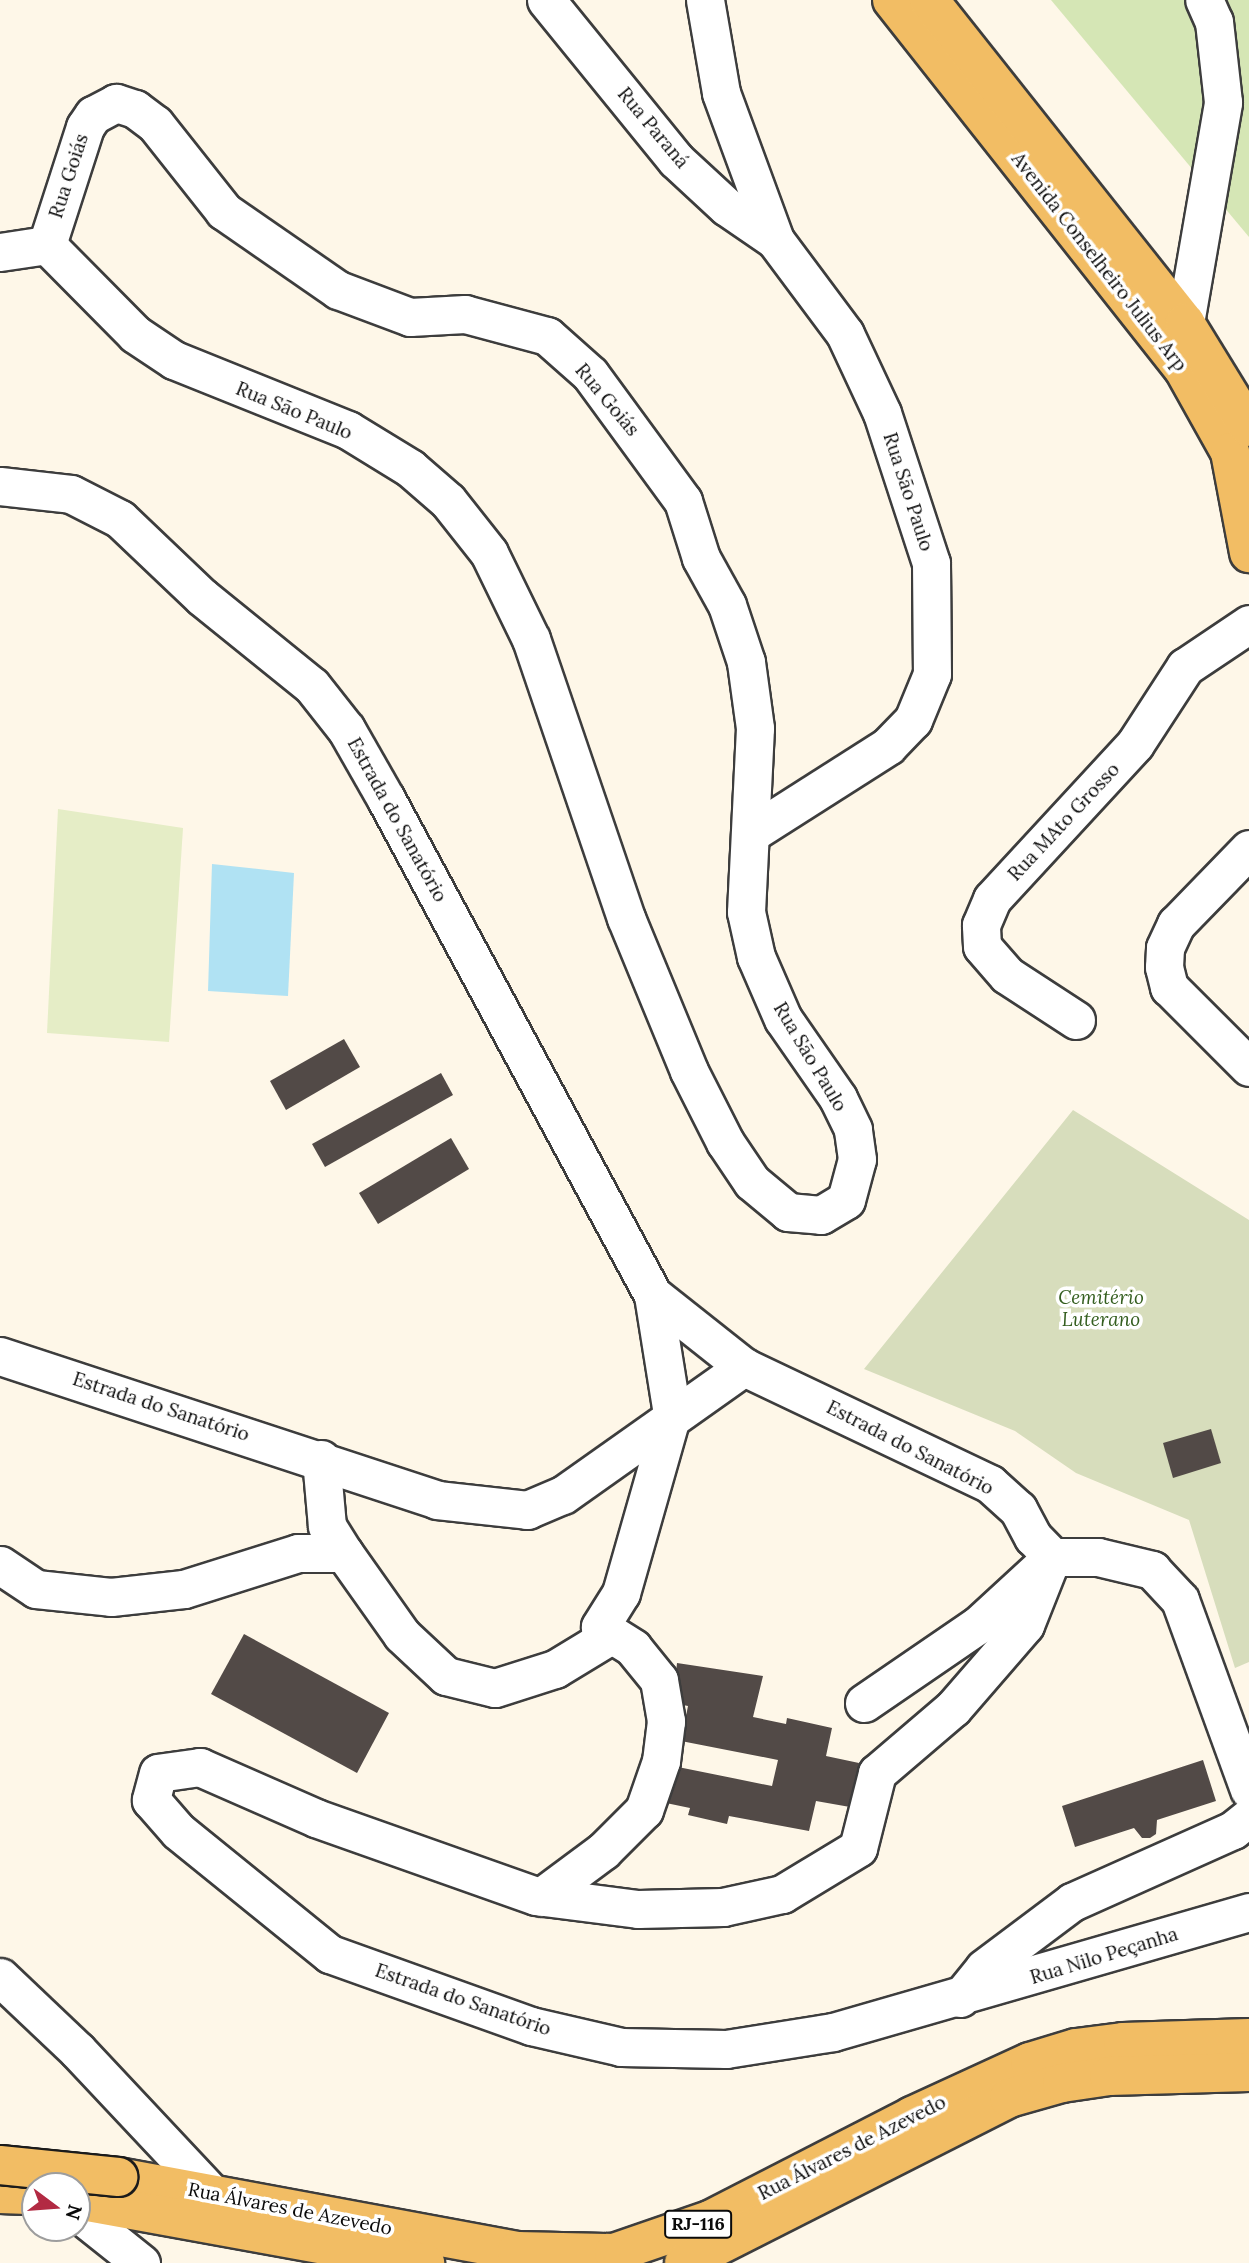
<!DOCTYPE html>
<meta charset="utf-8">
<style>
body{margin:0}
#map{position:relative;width:1249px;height:2263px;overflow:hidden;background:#fef7e8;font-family:Lora,serif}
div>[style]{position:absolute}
.green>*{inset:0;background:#d5e6b5}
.cemetery>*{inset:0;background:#d7ddbc}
.pitch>*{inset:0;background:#e5edc6}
.water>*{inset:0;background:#b0e2f3}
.building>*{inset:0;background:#524a47}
.roads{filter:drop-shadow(2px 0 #3d3d3d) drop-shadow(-2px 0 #3d3d3d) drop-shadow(0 2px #3d3d3d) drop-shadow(0 -2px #3d3d3d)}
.minor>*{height:37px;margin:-18.5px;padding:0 18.5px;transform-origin:18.5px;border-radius:18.5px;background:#fff}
.major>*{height:38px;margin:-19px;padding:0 19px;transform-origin:19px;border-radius:19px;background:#f2bd64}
.bridges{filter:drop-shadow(2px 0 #1b1b1b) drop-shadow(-2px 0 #1b1b1b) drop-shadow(0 2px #1b1b1b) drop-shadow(0 -2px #1b1b1b)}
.major-bridge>*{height:38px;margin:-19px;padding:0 19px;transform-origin:19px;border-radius:19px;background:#f2bd64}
span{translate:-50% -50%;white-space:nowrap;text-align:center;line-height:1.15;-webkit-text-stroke:7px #fff;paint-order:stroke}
.shield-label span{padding:2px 5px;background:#fff;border:2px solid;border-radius:5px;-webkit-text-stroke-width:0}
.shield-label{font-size:18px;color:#0a0a0a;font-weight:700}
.street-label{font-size:19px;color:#0a0a0a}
.park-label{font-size:19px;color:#345e1f;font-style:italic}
.north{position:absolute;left:21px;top:2172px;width:70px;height:70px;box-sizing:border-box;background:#fff;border:2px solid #9d9d9d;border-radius:50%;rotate:106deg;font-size:19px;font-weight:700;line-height:28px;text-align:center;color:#0a0a0a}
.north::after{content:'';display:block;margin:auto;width:24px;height:32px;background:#b22a43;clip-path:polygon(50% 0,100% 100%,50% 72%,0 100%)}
</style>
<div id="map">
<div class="green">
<div style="clip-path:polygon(1051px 0,1249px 0,1249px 237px)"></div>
</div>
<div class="cemetery">
<div style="clip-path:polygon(1073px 1110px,1249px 1220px,1249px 1662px,1235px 1668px,1189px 1520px,1076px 1473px,1015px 1431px,864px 1369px)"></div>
</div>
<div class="pitch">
<div style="clip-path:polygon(58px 809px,183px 828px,169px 1042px,47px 1033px)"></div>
</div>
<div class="water">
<div style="clip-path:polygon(212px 864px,294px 873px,288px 996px,208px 991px)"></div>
</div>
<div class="building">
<div style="clip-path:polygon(344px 1039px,360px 1067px,286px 1110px,270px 1081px)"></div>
<div style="clip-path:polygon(441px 1073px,453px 1095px,325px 1167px,312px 1144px)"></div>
<div style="clip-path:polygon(451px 1138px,469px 1169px,378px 1224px,359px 1193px)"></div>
<div style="clip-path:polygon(1211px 1429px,1221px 1463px,1173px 1478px,1163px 1443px)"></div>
<div style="clip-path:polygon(244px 1634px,389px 1713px,357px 1773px,211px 1694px)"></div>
<div style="clip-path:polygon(677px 1663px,763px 1676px,753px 1717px,786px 1724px,787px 1718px,832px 1728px,826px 1756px,859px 1763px,850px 1807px,816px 1801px,809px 1831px,729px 1816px,727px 1824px,688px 1815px,690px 1808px,666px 1803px,673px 1766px,772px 1786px,778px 1760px,681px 1741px,688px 1706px,673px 1703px)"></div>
<div style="clip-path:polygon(1203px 1760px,1216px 1801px,1157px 1820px,1156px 1834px,1150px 1838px,1142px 1838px,1134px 1828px,1075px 1847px,1062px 1806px)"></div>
</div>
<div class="roads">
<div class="minor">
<div style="left:546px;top:0;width:206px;rotate:50.9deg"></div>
<div style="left:676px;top:160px;width:69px;rotate:42.7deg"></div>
<div style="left:727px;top:207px;width:58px;rotate:34.5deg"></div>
<div style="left:705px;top:0;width:94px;rotate:80.2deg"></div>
<div style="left:721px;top:93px;width:157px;rotate:69.8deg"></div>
<div style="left:775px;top:240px;width:117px;rotate:53.3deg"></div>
<div style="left:845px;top:334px;width:87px;rotate:64.9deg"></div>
<div style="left:882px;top:413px;width:158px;rotate:71.9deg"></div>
<div style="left:931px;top:563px;width:111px;rotate:89.5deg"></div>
<div style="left:932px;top:674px;width:50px;rotate:112.4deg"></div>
<div style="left:913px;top:720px;width:36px;rotate:134deg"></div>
<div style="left:888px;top:746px;width:160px;rotate:147.5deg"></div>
<div style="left:0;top:252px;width:48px;rotate:-8.5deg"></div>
<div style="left:47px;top:245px;width:125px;rotate:45.3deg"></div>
<div style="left:135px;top:334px;width:47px;rotate:33.7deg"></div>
<div style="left:174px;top:360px;width:188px;rotate:21.9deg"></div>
<div style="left:348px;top:430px;width:73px;rotate:31.5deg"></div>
<div style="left:410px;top:468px;width:50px;rotate:41deg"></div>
<div style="left:448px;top:501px;width:66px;rotate:51.7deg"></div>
<div style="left:489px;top:553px;width:96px;rotate:64deg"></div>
<div style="left:531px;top:639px;width:295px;rotate:71.2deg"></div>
<div style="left:626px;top:918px;width:165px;rotate:67.6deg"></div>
<div style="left:689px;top:1071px;width:80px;rotate:63.1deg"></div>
<div style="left:725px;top:1142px;width:48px;rotate:56deg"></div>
<div style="left:752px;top:1182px;width:47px;rotate:39.8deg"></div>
<div style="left:788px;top:1212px;width:33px;rotate:5deg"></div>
<div style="left:821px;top:1215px;width:29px;rotate:-31deg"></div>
<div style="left:846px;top:1200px;width:42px;rotate:-75deg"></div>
<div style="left:857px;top:1159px;width:30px;rotate:-98deg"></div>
<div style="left:853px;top:1129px;width:34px;rotate:-116deg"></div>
<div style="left:838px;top:1098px;width:96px;rotate:-124.8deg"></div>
<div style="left:783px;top:1019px;width:68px;rotate:-113.5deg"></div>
<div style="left:756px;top:957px;width:46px;rotate:-102.5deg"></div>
<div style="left:746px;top:912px;width:184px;rotate:-87.2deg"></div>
<div style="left:755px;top:728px;width:67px;rotate:-97.8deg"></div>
<div style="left:746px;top:662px;width:60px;rotate:-108.4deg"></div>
<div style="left:727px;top:605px;width:54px;rotate:-119deg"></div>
<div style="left:701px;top:558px;width:60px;rotate:-107.5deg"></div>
<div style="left:683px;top:501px;width:157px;rotate:-126.2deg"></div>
<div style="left:590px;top:374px;width:57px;rotate:-138.5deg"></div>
<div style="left:547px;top:336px;width:85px;rotate:-165deg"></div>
<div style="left:465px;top:314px;width:55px;rotate:176.9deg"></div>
<div style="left:410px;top:317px;width:77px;rotate:-159.4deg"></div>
<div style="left:338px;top:290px;width:139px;rotate:-145.3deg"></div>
<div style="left:224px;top:211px;width:111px;rotate:-128.4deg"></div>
<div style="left:155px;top:124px;width:25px;rotate:-143deg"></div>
<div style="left:135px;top:109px;width:20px;rotate:-162deg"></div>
<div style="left:116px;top:103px;width:26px;rotate:152deg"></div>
<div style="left:93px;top:115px;width:14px;rotate:124deg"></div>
<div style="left:85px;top:127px;width:124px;rotate:107.9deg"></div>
<div style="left:1185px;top:323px;width:224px;rotate:-80.2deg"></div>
<div style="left:1223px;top:102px;width:81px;rotate:-96.4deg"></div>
<div style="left:1214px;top:22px;width:24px;rotate:-114deg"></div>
<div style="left:0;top:486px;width:71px;rotate:6.4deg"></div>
<div style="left:71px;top:494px;width:55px;rotate:27deg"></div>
<div style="left:120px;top:519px;width:113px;rotate:43.6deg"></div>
<div style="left:202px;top:597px;width:141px;rotate:39deg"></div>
<div style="left:312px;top:686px;width:55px;rotate:51.7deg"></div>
<div style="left:346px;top:729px;width:81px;rotate:60.3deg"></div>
<div style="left:386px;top:799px;width:563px;rotate:61.71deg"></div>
<div style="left:653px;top:1295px;width:121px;rotate:80.9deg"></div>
<div style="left:672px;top:1414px;width:186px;rotate:105.9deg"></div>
<div style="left:621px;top:1593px;width:40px;rotate:122deg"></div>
<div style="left:600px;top:1627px;width:39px;rotate:32deg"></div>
<div style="left:633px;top:1648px;width:41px;rotate:50.9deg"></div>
<div style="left:659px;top:1680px;width:42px;rotate:80.3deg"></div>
<div style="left:666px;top:1721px;width:40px;rotate:97.1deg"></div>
<div style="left:661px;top:1761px;width:52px;rotate:109.1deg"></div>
<div style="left:644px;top:1810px;width:58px;rotate:135deg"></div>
<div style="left:603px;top:1851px;width:77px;rotate:143.4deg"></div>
<div style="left:1249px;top:849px;width:105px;rotate:134.2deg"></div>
<div style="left:1176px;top:924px;width:26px;rotate:115deg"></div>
<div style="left:1165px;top:948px;width:19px;rotate:93deg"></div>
<div style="left:1164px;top:967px;width:21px;rotate:76deg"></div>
<div style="left:1169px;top:987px;width:113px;rotate:45deg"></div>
<div style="left:1076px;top:1020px;width:82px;rotate:-146.9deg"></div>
<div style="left:1007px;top:975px;width:38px;rotate:-131deg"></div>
<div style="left:982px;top:946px;width:21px;rotate:-93deg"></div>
<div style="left:981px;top:925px;width:28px;rotate:-67deg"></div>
<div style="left:992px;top:899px;width:211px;rotate:-47.3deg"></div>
<div style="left:1135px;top:744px;width:92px;rotate:-57deg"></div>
<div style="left:1185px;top:667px;width:77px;rotate:-33.9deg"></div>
<div style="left:653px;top:1295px;width:116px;rotate:38.4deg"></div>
<div style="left:744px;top:1367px;width:272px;rotate:25.4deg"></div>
<div style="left:990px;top:1484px;width:38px;rotate:42deg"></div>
<div style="left:1018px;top:1509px;width:32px;rotate:62deg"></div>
<div style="left:1033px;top:1537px;width:28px;rotate:46deg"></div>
<div style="left:0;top:1356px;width:460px;rotate:18.2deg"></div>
<div style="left:437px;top:1500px;width:91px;rotate:6.3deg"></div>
<div style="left:527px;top:1510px;width:39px;rotate:-23deg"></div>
<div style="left:563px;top:1495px;width:222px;rotate:-35.3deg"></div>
<div style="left:321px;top:1459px;width:67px;rotate:84.9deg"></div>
<div style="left:327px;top:1526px;width:32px;rotate:58deg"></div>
<div style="left:1052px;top:1557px;width:73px;rotate:111.7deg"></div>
<div style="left:1025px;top:1625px;width:110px;rotate:130.9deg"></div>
<div style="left:953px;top:1708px;width:100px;rotate:139.5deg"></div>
<div style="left:877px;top:1773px;width:77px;rotate:104.2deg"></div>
<div style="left:858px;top:1848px;width:89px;rotate:148.8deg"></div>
<div style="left:782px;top:1894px;width:60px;rotate:167.6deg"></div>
<div style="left:723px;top:1907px;width:85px;rotate:178.7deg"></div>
<div style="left:638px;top:1909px;width:103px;rotate:-172.7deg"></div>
<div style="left:536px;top:1896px;width:233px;rotate:-160.5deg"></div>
<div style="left:316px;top:1818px;width:127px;rotate:-156.3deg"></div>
<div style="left:200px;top:1767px;width:42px;rotate:171.9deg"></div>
<div style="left:158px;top:1773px;width:28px;rotate:105deg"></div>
<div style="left:151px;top:1800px;width:41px;rotate:48.9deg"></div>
<div style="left:178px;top:1831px;width:196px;rotate:39deg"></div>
<div style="left:330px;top:1954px;width:214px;rotate:19.7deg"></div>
<div style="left:531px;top:2026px;width:92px;rotate:13.1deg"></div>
<div style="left:621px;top:2047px;width:105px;rotate:1.1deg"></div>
<div style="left:726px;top:2049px;width:108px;rotate:-9deg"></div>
<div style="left:833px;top:2032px;width:433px;rotate:-16.1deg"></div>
<div style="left:0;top:1565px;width:43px;rotate:33.7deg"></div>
<div style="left:36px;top:1589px;width:75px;rotate:6.1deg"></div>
<div style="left:111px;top:1597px;width:73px;rotate:-6.3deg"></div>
<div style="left:184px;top:1589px;width:120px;rotate:-17.5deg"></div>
<div style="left:298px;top:1553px;width:46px"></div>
<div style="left:344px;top:1553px;width:100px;rotate:54.7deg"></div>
<div style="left:402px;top:1635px;width:60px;rotate:43deg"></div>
<div style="left:446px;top:1676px;width:50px;rotate:13.8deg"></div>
<div style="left:495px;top:1688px;width:63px;rotate:-17.6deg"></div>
<div style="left:555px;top:1669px;width:66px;rotate:-31.3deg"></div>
<div style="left:864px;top:1703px;width:138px;rotate:-34.4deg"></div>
<div style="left:978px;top:1625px;width:100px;rotate:-42.6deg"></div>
<div style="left:1052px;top:1557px;width:46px"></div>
<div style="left:1098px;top:1557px;width:56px;rotate:13.5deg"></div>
<div style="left:1152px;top:1570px;width:41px;rotate:47deg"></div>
<div style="left:1180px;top:1600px;width:202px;rotate:70deg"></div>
<div style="left:0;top:1977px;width:106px;rotate:43.5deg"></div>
<div style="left:77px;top:2050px;width:197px;rotate:46.8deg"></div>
<div style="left:960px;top:1998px;width:38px;rotate:-51deg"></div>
<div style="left:984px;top:1968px;width:110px;rotate:-36.9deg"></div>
<div style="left:1072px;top:1902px;width:176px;rotate:-24.1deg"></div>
<div style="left:1233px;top:1830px;width:21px;rotate:-39deg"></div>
<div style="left:77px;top:2212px;width:82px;rotate:38.6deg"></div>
</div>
<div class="major">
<div style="left:892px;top:0;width:469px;rotate:51.7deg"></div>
<div style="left:1183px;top:368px;width:96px;rotate:60.8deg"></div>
<div style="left:1230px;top:452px;width:103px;rotate:79.3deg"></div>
<div style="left:929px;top:0;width:412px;rotate:51.6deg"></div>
<div style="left:1185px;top:323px;width:122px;rotate:58.4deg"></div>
<div style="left:118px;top:2177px;width:406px;rotate:10.5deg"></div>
<div style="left:517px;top:2251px;width:97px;rotate:1.2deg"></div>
<div style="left:614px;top:2253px;width:102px;rotate:-19deg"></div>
<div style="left:710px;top:2220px;width:227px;rotate:-27.2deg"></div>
<div style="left:912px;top:2116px;width:130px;rotate:-24.6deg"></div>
<div style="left:1030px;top:2062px;width:48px;rotate:-16.9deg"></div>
<div style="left:1076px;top:2048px;width:47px;rotate:-7.3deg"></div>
<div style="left:1123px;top:2042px;width:126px;rotate:-1.8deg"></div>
<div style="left:0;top:2194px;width:35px;rotate:2deg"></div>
<div style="left:77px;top:2200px;width:354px;rotate:10.3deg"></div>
<div style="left:684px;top:2263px;width:364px;rotate:-26.9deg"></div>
<div style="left:1009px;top:2098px;width:55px;rotate:-15.8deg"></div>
<div style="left:1062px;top:2083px;width:48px;rotate:-8.5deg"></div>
<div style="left:1109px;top:2076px;width:140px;rotate:-1.6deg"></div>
</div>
</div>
<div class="bridges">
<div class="major-bridge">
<div style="left:0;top:2165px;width:119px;rotate:5.8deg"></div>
</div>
</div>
<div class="shield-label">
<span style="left:698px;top:2224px">RJ-116</span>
</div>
<div class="street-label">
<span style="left:653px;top:128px;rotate:50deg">Rua Paraná</span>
<span style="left:69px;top:176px;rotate:-72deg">Rua Goiás</span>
<span style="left:1099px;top:262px;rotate:52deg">Avenida Conselheiro Julius Arp</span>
<span style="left:607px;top:400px;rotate:50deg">Rua Goiás</span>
<span style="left:294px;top:411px;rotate:22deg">Rua São Paulo</span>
<span style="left:908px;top:492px;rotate:72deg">Rua São Paulo</span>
<span style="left:397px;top:820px;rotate:61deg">Estrada do Sanatório</span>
<span style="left:1064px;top:822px;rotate:-47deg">Rua MAto Grosso</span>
<span style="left:810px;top:1057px;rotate:59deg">Rua São Paulo</span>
<span style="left:161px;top:1407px;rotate:18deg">Estrada do Sanatório</span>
<span style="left:910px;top:1448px;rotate:27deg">Estrada do Sanatório</span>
<span style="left:1104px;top:1956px;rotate:-17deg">Rua Nilo Peçanha</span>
<span style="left:463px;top:2000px;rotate:19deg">Estrada do Sanatório</span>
<span style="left:852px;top:2148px;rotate:-27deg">Rua Álvares de Azevedo</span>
<span style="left:290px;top:2209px;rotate:11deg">Rua Álvares de Azevedo</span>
</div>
<div class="park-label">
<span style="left:1101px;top:1309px">Cemitério<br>Luterano</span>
</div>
<div class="north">N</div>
</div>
